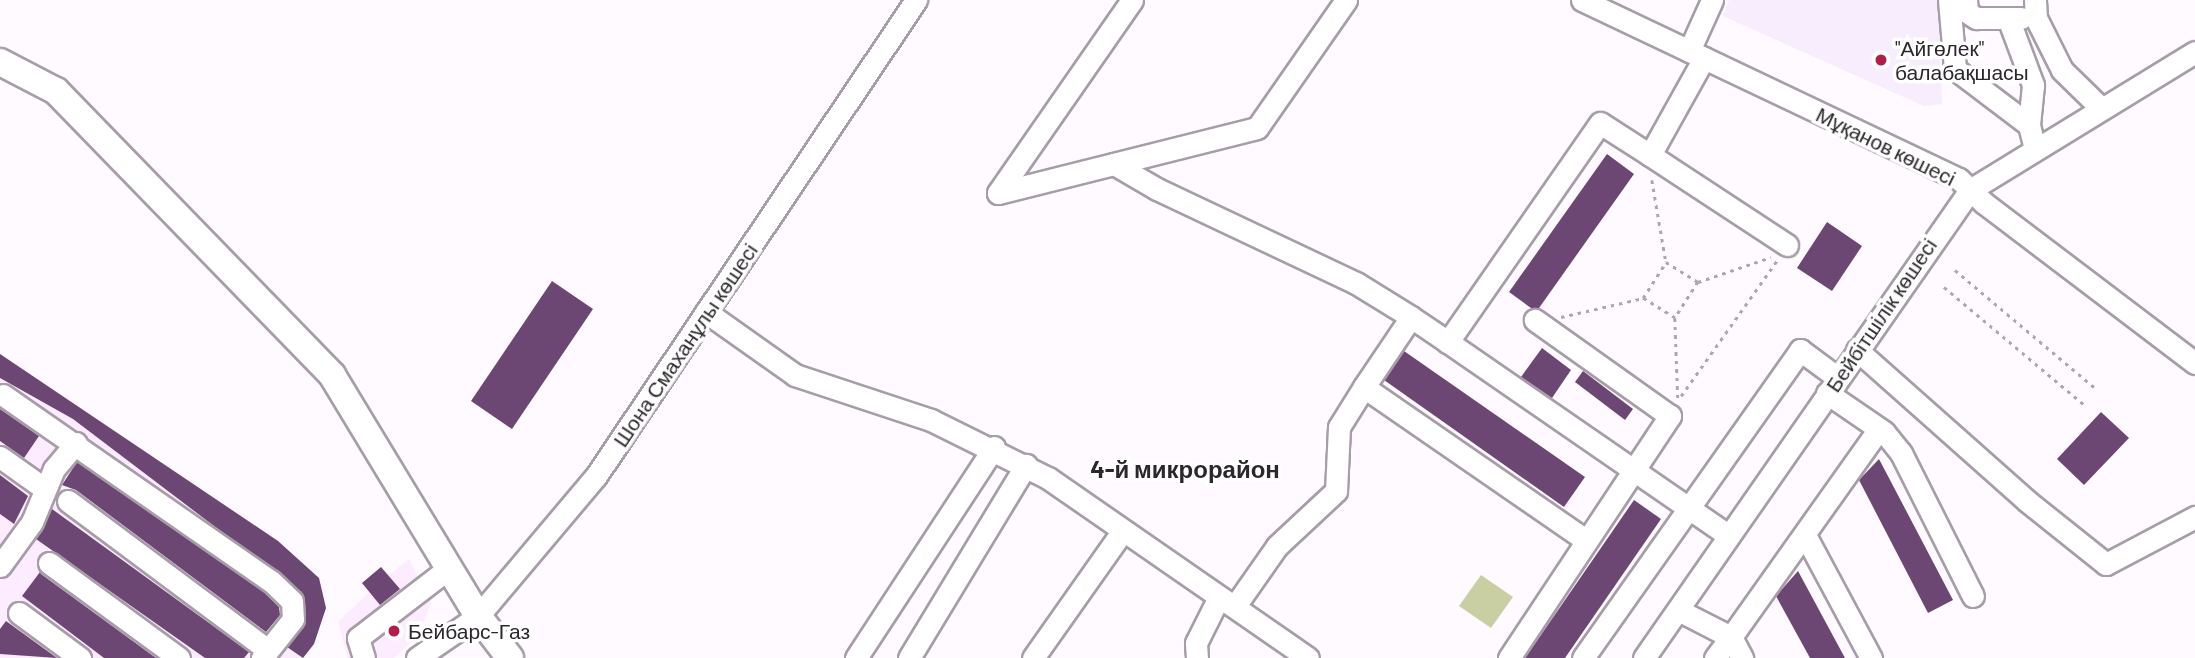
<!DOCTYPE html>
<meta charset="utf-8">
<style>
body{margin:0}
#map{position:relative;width:2195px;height:658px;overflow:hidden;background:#fefaff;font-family:Barlow,sans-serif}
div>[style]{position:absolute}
.built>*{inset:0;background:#fdecff}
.education>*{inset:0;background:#f8edfc}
.green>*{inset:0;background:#c9cea3}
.building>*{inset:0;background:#6d4773}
.path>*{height:2.5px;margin-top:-1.25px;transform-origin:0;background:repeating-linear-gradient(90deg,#aba7ac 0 3.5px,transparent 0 8.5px)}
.roads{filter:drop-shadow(2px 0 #a79da8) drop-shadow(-2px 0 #a79da8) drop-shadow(0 2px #a79da8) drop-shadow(0 -2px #a79da8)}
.minor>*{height:21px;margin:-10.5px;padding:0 10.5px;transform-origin:10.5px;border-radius:10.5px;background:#fff}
.major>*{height:26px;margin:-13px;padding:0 13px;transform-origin:13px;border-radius:13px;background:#fff}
.dots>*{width:19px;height:19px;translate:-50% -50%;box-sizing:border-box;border:4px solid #fff;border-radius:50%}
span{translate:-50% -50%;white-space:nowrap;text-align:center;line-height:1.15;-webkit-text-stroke:7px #fff;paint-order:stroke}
.poi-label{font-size:21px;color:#2b272c}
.left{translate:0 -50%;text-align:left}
.street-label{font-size:21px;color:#2b272c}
.quarter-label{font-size:24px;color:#2b272c;font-weight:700}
</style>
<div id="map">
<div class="built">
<div style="clip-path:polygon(0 353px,278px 541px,319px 578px,326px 608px,314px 644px,303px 658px,0 658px)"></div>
<div style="clip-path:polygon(409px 559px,431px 602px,419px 635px,394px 658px,348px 658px,338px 622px,369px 592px,362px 583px,381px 567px,389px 575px)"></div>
</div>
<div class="education">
<div style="clip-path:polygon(1729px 0,1939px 0,1942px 104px,1924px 106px,1723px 16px)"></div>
</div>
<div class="green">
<div style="clip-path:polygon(1481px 575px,1513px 597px,1491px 628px,1459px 606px)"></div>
</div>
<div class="building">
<div style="clip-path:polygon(1607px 154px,1634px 174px,1539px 308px,1531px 308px,1509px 292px)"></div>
<div style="clip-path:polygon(1827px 222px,1862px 246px,1832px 291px,1797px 268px)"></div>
<div style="clip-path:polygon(552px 281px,593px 309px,512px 429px,471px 401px)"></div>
<div style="clip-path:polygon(1542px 348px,1571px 370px,1552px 398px,1521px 377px)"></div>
<div style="clip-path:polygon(1404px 351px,1585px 477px,1564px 507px,1384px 380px)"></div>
<div style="clip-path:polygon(0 354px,278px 541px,319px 578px,326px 608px,314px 644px,303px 658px,287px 647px,306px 619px,301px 592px,73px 419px,0 378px)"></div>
<div style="clip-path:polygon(1583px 371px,1633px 409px,1625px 420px,1575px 382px)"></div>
<div style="clip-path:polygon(0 409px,39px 436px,24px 458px,0 441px)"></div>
<div style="clip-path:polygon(2101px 412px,2129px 438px,2084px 485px,2057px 459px)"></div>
<div style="clip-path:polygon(1879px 459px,1953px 600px,1928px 613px,1859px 480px)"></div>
<div style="clip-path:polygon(77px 462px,263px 591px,279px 607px,280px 615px,266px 632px,76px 490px,62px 485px)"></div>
<div style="clip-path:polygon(0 475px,28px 496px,14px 524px,0 514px)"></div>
<div style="clip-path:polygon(1634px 500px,1661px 519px,1565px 658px,1525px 658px)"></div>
<div style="clip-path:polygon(52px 509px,249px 652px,244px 658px,205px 658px,36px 539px)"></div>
<div style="clip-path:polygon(381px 567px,400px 589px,380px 605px,362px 583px)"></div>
<div style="clip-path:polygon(1798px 571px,1845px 658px,1810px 658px,1776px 596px)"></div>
<div style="clip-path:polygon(40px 572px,41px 574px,156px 658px,104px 658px,22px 596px)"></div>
<div style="clip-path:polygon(6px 621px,57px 658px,0 654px,0 629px)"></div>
</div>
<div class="path">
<div style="left:1652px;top:180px;width:83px;rotate:80.3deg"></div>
<div style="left:1666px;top:262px;width:38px;rotate:32deg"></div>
<div style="left:1698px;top:282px;width:43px;rotate:122.6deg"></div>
<div style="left:1675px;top:318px;width:38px;rotate:-148deg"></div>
<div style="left:1643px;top:298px;width:43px;rotate:-57.4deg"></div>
<div style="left:1955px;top:270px;width:182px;rotate:40.1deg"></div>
<div style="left:1698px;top:282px;width:77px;rotate:-18.9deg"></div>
<div style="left:1944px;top:287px;width:185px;rotate:40deg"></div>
<div style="left:1561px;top:317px;width:84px;rotate:-13deg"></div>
<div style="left:1675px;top:318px;width:83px;rotate:87.9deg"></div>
<div style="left:1681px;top:396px;width:168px;rotate:-54.7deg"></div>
</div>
<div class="roads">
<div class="minor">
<div style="left:1132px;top:0;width:235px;rotate:124.8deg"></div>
<div style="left:998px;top:193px;width:267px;rotate:-14.1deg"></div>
<div style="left:1257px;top:128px;width:156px;rotate:-55.2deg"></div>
<div style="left:1582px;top:0;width:417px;rotate:25.4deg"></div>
<div style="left:1959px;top:179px;width:35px;rotate:44deg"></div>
<div style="left:1984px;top:203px;width:265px;rotate:37.2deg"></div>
<div style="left:1949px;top:0;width:69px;rotate:85deg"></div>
<div style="left:1955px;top:69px;width:93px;rotate:37.1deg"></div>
<div style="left:2029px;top:125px;width:25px;rotate:76deg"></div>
<div style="left:1966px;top:0;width:12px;rotate:85deg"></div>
<div style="left:1967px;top:12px;width:11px;rotate:34deg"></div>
<div style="left:1976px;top:18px;width:45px"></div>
<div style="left:2035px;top:0;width:18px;rotate:87deg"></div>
<div style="left:2036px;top:18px;width:58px;rotate:63.4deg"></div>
<div style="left:2062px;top:70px;width:54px;rotate:44.3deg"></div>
<div style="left:2008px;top:18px;width:72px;rotate:69.5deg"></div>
<div style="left:2033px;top:85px;width:40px;rotate:95.7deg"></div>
<div style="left:1689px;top:51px;width:56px;rotate:-65.7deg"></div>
<div style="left:1704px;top:58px;width:111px;rotate:119.1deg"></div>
<div style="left:1650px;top:155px;width:59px;rotate:-147.4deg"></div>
<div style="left:1600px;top:123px;width:267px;rotate:124.8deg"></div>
<div style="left:1448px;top:342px;width:341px;rotate:34.6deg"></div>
<div style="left:1650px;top:155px;width:164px;rotate:33.3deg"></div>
<div style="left:1114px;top:164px;width:50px;rotate:30.2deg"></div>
<div style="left:1157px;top:189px;width:220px;rotate:25.3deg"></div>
<div style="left:1356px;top:283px;width:65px;rotate:31.7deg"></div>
<div style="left:706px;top:312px;width:109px;rotate:35.3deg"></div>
<div style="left:795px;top:375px;width:143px;rotate:18.3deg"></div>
<div style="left:931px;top:420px;width:131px;rotate:26.4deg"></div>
<div style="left:1048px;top:478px;width:316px;rotate:34.7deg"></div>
<div style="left:1448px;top:342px;width:45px;rotate:-146deg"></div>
<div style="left:1411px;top:317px;width:84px;rotate:123.9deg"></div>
<div style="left:1364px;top:387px;width:270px;rotate:34.6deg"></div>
<div style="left:1857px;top:350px;width:227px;rotate:41.6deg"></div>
<div style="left:2027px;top:501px;width:101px;rotate:38.6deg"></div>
<div style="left:2106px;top:564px;width:101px;rotate:-27.8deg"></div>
<div style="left:1827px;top:393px;width:69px;rotate:34.4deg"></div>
<div style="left:1884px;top:432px;width:27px;rotate:51deg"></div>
<div style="left:1901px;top:453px;width:160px;rotate:63.3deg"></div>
<div style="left:3px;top:395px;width:326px;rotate:34.8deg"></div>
<div style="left:271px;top:581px;width:29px;rotate:44deg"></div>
<div style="left:292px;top:601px;width:18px;rotate:87deg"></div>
<div style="left:293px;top:619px;width:50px;rotate:128.5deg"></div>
<div style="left:0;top:457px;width:55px;rotate:35.4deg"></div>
<div style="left:68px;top:501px;width:249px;rotate:36.7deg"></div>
<div style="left:1805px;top:535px;width:140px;rotate:61.8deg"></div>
<div style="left:49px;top:563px;width:161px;rotate:36.2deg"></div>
<div style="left:0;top:566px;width:54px;rotate:-54deg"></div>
<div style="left:32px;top:522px;width:57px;rotate:-67.5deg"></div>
<div style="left:54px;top:469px;width:34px;rotate:-50deg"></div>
<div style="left:1235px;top:606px;width:73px;rotate:-55deg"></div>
<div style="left:1277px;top:546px;width:81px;rotate:-43deg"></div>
<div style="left:1336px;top:491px;width:64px;rotate:-87.3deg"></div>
<div style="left:1339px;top:427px;width:47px;rotate:-58deg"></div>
<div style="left:1678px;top:610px;width:59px;rotate:27deg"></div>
<div style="left:1731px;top:637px;width:255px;rotate:-54.6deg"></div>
<div style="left:19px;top:613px;width:76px;rotate:36.4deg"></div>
<div style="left:364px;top:658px;width:21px;rotate:-107deg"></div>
<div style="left:358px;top:638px;width:115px;rotate:-37.6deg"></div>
<div style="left:417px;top:658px;width:74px;rotate:-34.5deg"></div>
<div style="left:478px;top:616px;width:183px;rotate:-49.9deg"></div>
<div style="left:596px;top:476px;width:574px;rotate:-56.09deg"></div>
<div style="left:856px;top:658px;width:252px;rotate:-56.8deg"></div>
<div style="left:909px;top:658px;width:226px;rotate:-58.8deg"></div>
<div style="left:1033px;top:658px;width:154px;rotate:-54.8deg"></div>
<div style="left:1197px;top:658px;width:15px;rotate:-94deg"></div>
<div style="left:1196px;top:643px;width:51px;rotate:-63.4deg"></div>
<div style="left:1509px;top:658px;width:291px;rotate:-56.4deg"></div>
<div style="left:1670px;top:416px;width:166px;rotate:-144.6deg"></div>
<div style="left:1583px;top:658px;width:377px;rotate:-54.8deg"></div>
<div style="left:1800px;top:350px;width:47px;rotate:36.4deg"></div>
<div style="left:1644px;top:658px;width:570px;rotate:-55.14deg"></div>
<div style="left:1970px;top:190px;width:264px;rotate:-31.5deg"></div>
<div style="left:1715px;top:658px;width:26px;rotate:-53deg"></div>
<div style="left:1731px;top:637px;width:24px;rotate:62deg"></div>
</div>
<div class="major">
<div style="left:0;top:62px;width:63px;rotate:27.4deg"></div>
<div style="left:56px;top:91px;width:396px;rotate:45.8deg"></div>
<div style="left:332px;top:375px;width:282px;rotate:58.8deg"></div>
<div style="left:478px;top:616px;width:53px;rotate:52.7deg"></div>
</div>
</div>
<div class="dots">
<div style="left:1881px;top:60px;background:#af1e4d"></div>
<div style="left:394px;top:631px;background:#af1e4d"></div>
</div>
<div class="poi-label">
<span class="left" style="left:1895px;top:60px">"Айгөлек"<br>балабақшасы</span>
<span class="left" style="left:408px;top:631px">Бейбарс-Газ</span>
</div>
<div class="street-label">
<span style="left:1886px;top:146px;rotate:26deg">Мұқанов көшесі</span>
<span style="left:1881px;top:315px;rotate:-56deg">Бейбітшілік көшесі</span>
<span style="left:685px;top:345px;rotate:-56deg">Шона Смаханұлы көшесі</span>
</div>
<div class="quarter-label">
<span style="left:1185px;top:469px">4-й микрорайон</span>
</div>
</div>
